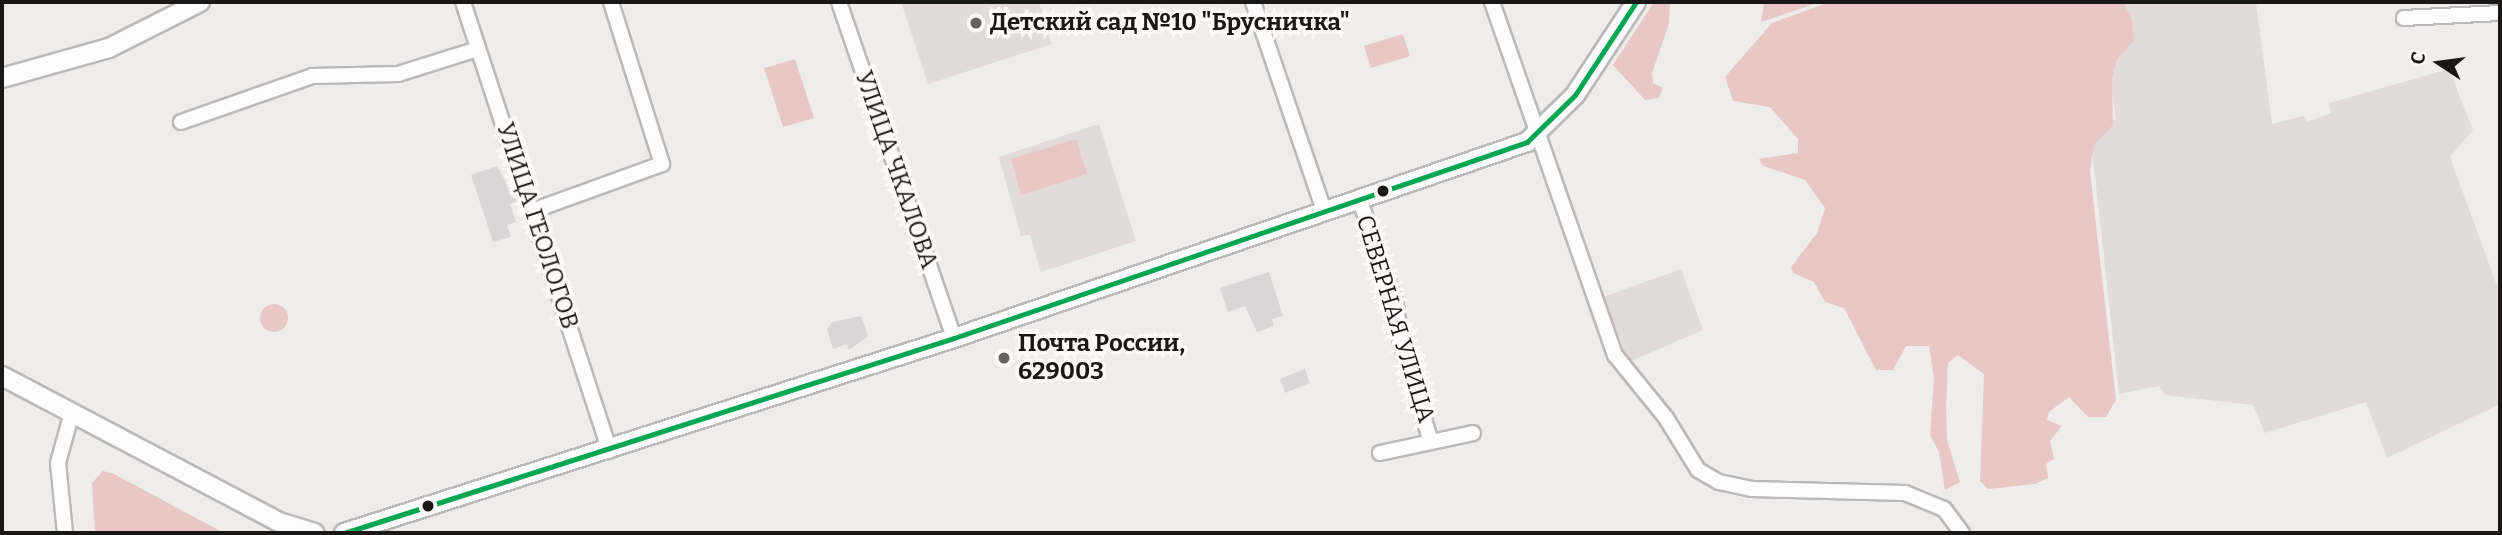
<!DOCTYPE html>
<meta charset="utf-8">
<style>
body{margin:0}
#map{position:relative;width:2502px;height:535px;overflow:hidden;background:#efedec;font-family:Bitter,serif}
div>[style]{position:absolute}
.built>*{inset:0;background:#e2dbda}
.green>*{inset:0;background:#e9c7c4}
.round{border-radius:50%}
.building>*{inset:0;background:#d8d6d6}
.roads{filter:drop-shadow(2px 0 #bbb9b9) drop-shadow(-2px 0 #bbb9b9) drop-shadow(0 2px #bbb9b9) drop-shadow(0 -2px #bbb9b9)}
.minor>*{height:14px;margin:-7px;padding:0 7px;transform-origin:7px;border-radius:7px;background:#fdfcfc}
.major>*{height:18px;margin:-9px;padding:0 9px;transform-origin:9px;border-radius:9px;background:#fdfcfc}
.bus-1>*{height:5px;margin:-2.5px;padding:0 2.5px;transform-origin:2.5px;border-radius:2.5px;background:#00a651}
.dots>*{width:19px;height:19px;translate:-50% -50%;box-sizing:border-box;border:4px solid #fef9f9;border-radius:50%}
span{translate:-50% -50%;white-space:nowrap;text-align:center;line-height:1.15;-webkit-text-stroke:7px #fef9f9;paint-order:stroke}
.poi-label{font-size:24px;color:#191817;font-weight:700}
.left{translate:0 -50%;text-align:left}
.street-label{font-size:24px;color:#191817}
.frame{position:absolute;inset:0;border:4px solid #191817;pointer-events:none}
.north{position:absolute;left:2404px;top:28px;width:70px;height:70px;-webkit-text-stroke:5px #fef9f9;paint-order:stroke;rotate:283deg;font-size:19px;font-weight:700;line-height:28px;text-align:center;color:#191817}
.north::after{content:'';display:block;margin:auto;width:24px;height:32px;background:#191817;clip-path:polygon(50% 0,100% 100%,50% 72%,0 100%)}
</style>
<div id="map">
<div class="built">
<div style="clip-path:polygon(901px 2px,1039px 2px,1052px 44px,928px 84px)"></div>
<div style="clip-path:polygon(2099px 2px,2256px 2px,2272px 124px,2303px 116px,2307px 122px,2331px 113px,2329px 103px,2449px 69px,2473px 130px,2450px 157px,2500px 294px,2500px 404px,2387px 458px,2366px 402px,2265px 433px,2253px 405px,2165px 395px,2159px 386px,2119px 394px,2090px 132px,2116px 119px)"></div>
<div style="clip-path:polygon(1099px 124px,1136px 241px,1041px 272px,1030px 235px,1021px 236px,999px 157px)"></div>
<div style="clip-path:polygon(1681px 269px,1703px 330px,1629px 362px,1603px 297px)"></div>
</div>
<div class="green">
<div style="clip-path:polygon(1654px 2px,1670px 2px,1669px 24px,1652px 73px,1653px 83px,1663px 88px,1659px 98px,1645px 100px,1613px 65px)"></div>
<div style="clip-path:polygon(1764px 2px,1821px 2px,1761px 22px)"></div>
<div style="clip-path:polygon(1830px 2px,2123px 2px,2132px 20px,2134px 40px,2116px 61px,2112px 78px,2113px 125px,2094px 145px,2090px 171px,2116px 400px,2106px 417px,2088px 417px,2069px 397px,2049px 412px,2047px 420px,2062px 426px,2050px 441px,2054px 459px,2046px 464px,2048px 478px,2035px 484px,1988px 489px,1980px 481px,1984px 374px,1958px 355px,1948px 363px,1946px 409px,1947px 440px,1960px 482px,1945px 490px,1939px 452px,1930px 435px,1934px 378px,1929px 346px,1906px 346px,1893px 370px,1876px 370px,1844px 308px,1825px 302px,1814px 282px,1793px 273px,1791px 267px,1817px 233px,1825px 208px,1805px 180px,1763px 166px,1759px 159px,1798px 153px,1798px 139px,1770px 107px,1733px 101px,1725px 77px,1772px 23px)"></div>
<div style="clip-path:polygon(1403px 34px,1410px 56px,1371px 68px,1364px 46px)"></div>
<div style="clip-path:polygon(795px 59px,814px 118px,783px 127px,764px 68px)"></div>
<div style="clip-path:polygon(1076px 139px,1087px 174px,1021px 195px,1011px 159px)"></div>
<div class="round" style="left:260px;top:304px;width:28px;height:28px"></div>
<div style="clip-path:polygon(103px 471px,114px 474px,224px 533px,95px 533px,92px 483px)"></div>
</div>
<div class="building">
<div style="clip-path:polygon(497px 166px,517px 201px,510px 204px,516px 222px,507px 225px,511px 237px,493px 242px,471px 175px)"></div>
<div style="clip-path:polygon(1269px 272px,1283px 316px,1272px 319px,1274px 326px,1257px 332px,1245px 306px,1228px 312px,1220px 288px)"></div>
<div style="clip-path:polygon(861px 316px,868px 336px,849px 350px,847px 344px,833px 349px,827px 329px,832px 322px)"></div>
<div style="clip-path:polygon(1305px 369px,1310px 383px,1285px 393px,1280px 379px)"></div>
</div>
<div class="roads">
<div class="minor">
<div style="left:463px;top:2px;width:472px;rotate:71.9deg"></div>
<div style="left:839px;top:2px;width:355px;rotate:71.1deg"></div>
<div style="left:1253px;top:2px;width:220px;rotate:71.2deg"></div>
<div style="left:1492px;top:2px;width:374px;rotate:70.8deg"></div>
<div style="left:1615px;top:355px;width:81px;rotate:51deg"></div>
<div style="left:1666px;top:418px;width:61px;rotate:58.4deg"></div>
<div style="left:1698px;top:470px;width:24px;rotate:30deg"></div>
<div style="left:1719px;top:482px;width:33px;rotate:12deg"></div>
<div style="left:1751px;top:489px;width:154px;rotate:1.5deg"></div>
<div style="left:1905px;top:493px;width:42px;rotate:22.3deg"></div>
<div style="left:1944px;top:509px;width:30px;rotate:53deg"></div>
<div style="left:2404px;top:18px;width:96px;rotate:-3deg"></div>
<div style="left:181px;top:122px;width:139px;rotate:-19.3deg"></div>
<div style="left:312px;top:76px;width:86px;rotate:-1.3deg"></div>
<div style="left:398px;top:74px;width:84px;rotate:-17.4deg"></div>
<div style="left:1359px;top:198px;width:113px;rotate:70.9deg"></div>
<div style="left:1396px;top:305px;width:34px;rotate:83deg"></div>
<div style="left:1400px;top:339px;width:104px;rotate:73.3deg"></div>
<div style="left:532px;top:211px;width:138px;rotate:-19.9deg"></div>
<div style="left:662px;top:164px;width:170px;rotate:-107.5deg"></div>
<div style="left:1380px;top:453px;width:95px;rotate:-12.1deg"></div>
<div style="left:65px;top:533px;width:70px;rotate:-95.7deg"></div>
<div style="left:58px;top:463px;width:53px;rotate:-74.6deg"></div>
</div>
<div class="major">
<div style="left:2px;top:78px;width:111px;rotate:-15.7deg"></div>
<div style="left:109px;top:48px;width:102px;rotate:-26.8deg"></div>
<div style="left:2px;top:376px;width:313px;rotate:27.8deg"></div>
<div style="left:279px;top:522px;width:37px;rotate:17deg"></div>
<div style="left:344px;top:533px;width:640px;rotate:-17.73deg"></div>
<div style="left:954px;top:338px;width:606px;rotate:-18.88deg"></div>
<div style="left:1527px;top:142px;width:67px;rotate:-44.4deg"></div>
<div style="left:1575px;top:95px;width:111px;rotate:-56.7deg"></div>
</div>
</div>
<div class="bus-1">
<div style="left:344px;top:533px;width:640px;rotate:-17.73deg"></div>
<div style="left:954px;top:338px;width:606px;rotate:-18.88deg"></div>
<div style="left:1527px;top:142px;width:67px;rotate:-44.4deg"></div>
<div style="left:1575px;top:95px;width:111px;rotate:-56.7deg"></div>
</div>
<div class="dots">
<div style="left:976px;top:23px;background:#646362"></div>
<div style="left:1383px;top:191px;background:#191817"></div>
<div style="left:1004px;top:358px;background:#646362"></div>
<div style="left:428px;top:506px;background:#191817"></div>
</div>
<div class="poi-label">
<span class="left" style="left:990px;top:23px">Детский сад №10 "Брусничка"</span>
<span class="left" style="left:1018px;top:358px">Почта России,<br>629003</span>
</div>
<div class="street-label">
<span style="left:896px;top:170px;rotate:71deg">УЛИЦА ЧКАЛОВА</span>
<span style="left:537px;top:226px;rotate:72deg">УЛИЦА ГЕОЛОГОВ</span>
<span style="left:1395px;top:319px;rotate:73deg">СЕВЕРНАЯ УЛИЦА</span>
</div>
<div class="frame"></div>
<div class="north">С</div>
</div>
